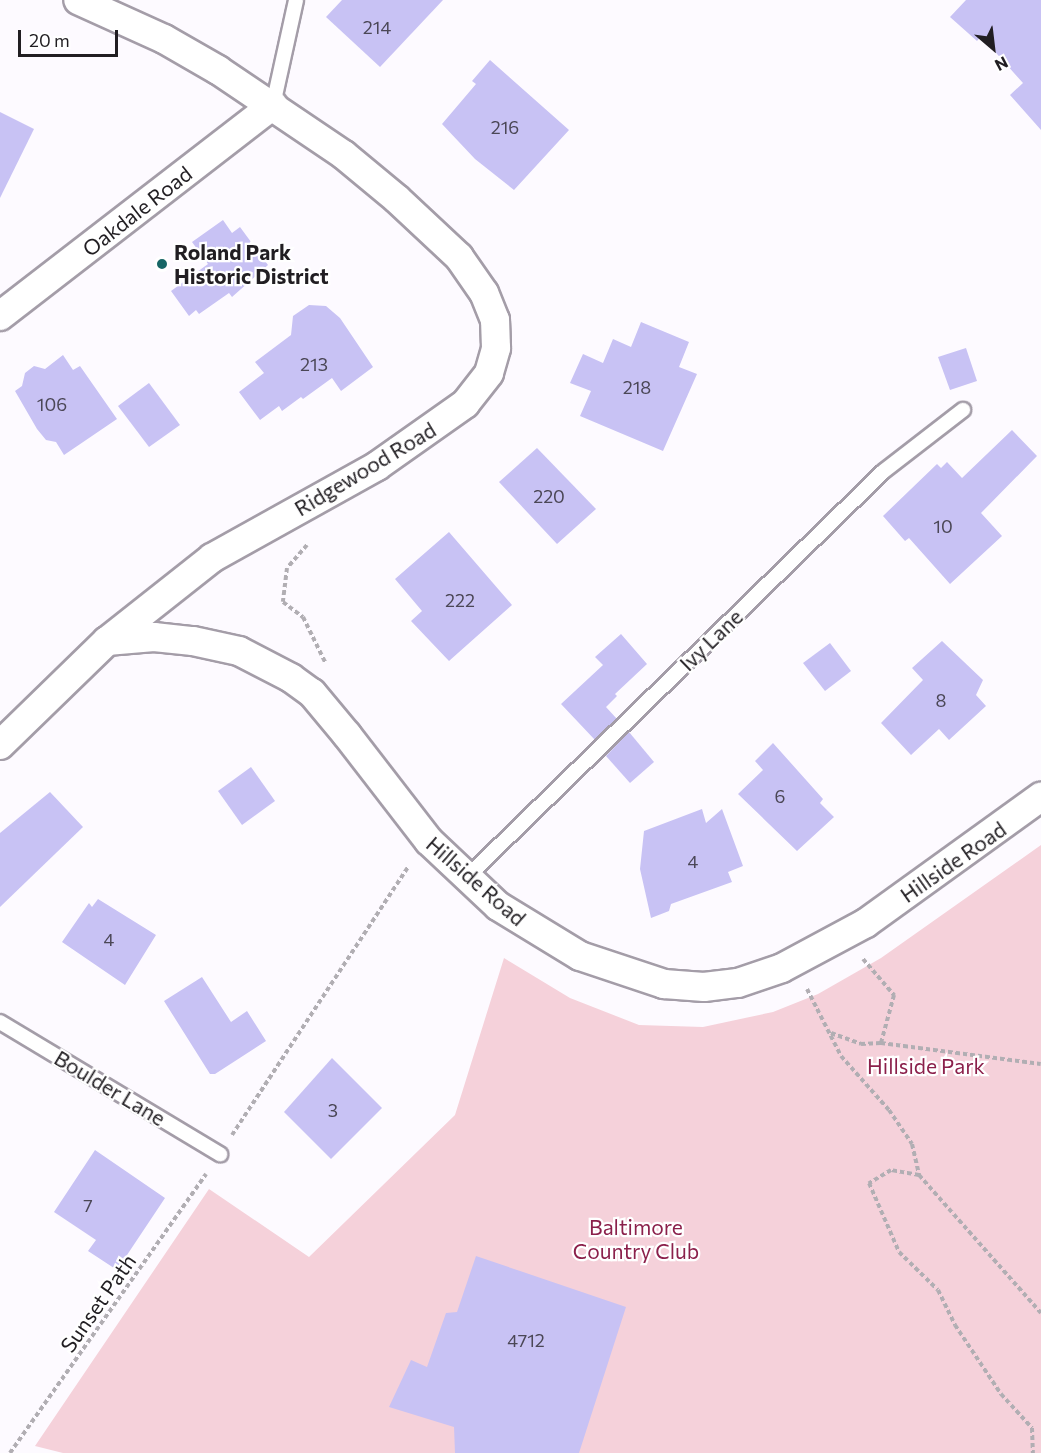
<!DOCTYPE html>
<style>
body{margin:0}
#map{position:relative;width:1041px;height:1453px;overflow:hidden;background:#fdfaff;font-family:Commissioner,sans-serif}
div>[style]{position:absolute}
.green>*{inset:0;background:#f5d1da}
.building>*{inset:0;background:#c8c2f4}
.path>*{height:4px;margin-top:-2px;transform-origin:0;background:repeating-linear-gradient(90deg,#b1aeb3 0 4.5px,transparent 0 7.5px)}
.roads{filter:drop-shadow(2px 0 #a49da8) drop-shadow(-2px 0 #a49da8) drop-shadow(0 2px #a49da8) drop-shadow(0 -2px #a49da8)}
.lane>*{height:14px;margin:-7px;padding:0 7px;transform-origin:7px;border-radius:7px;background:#fff}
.street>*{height:28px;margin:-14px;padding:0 14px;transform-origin:14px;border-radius:14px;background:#fff}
.dots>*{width:16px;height:16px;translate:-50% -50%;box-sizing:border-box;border:3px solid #fff;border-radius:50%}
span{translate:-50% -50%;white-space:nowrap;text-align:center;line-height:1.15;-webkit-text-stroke:4.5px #fff;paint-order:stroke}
.number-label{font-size:18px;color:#4b4756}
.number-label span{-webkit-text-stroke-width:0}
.street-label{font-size:21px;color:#211e22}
.poi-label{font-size:21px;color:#211e22;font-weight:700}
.left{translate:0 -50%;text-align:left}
.park-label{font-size:21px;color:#8b204b}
.north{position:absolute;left:963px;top:18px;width:60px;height:60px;-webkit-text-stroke:4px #fff;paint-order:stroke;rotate:152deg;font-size:16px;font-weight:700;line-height:24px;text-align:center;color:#211e22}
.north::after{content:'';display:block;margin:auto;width:21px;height:27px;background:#211e22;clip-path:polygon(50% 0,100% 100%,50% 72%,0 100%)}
.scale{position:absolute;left:18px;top:30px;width:100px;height:27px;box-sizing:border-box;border:3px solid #211e22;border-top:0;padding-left:8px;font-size:18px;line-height:21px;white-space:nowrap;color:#211e22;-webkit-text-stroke:4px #fff;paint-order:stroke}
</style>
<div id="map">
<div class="green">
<div style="clip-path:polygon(1041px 845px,1041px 1453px,63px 1453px,35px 1446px,209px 1189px,309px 1257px,455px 1115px,504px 958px,570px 998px,639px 1025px,703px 1027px,773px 1012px,818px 994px,881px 958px)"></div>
</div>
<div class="building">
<div style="clip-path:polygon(342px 0,443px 0,380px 67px,326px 17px)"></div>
<div style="clip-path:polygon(966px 0,1041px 0,1041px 130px,1010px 95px,1023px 83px,981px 36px,977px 41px,950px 17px)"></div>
<div style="clip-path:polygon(490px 60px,569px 130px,514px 190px,475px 159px,442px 124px,476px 84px,472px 81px)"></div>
<div style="clip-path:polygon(0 112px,34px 129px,0 198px)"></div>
<div style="clip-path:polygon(223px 220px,232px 233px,240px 227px,268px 265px,232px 297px,229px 293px,199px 314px,196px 310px,189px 316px,171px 291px,208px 264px,192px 242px)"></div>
<div style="clip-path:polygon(309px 305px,326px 306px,340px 318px,373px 367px,341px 391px,332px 378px,303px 399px,301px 397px,282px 411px,279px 406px,260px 420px,239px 392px,264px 373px,255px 362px,291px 335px,293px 316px)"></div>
<div style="clip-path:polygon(641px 322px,689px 342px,679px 367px,697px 374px,663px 451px,580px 416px,591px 391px,570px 383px,583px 354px,603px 363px,613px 339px,631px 347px)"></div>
<div style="clip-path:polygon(966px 348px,977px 381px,950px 390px,938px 357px)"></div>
<div style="clip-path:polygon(63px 355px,73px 370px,80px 366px,117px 419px,64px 455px,56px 442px,46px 440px,37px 429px,15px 391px,22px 386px,25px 373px,34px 366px,45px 369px)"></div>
<div style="clip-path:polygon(149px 383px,180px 425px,149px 447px,118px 406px)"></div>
<div style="clip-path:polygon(1012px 430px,1037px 456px,981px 513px,1002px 536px,950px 584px,909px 538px,905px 541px,883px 516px,937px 464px,941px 468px,947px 462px,962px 478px)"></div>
<div style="clip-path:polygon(537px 448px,596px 509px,557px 544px,499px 482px)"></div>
<div style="clip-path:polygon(449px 532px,512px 605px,449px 661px,411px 621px,422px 611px,395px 579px)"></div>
<div style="clip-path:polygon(621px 634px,647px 664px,615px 694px,617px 696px,606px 707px,617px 719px,595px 740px,561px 704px,603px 665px,595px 657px)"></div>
<div style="clip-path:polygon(942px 641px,983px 680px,976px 695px,986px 706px,949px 740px,939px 729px,911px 755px,881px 723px,923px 680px,912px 668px)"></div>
<div style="clip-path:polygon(830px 643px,851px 671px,825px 691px,803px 663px)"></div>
<div style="clip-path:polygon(629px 732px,654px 762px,630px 783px,606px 756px)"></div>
<div style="clip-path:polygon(773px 743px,823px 799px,820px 803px,834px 817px,797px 851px,738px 794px,763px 770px,755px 761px)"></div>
<div style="clip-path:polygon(251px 767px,275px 801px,242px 825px,218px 791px)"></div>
<div style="clip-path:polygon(50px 792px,83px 827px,0 907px,0 833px)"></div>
<div style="clip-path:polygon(702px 809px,706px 823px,722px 809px,743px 866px,728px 872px,732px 882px,671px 904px,669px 911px,651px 918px,640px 869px,644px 831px)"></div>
<div style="clip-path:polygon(98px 899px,156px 935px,125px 985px,62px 942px,89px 903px,92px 907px)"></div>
<div style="clip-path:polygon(202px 977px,231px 1022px,247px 1011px,266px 1041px,215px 1074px,210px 1074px,164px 1001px)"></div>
<div style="clip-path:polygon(332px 1058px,382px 1108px,331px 1159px,284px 1112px)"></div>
<div style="clip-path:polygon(95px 1150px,165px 1198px,117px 1270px,88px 1251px,96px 1240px,54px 1212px)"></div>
<div style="clip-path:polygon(476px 1256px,626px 1307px,579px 1453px,455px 1453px,454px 1427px,389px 1407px,411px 1360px,427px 1367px,446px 1313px,457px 1312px)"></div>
</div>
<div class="path">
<div style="left:307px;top:545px;width:30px;rotate:131deg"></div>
<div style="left:287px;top:568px;width:34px;rotate:97deg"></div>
<div style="left:283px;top:602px;width:25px;rotate:37deg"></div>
<div style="left:303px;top:617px;width:50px;rotate:63.9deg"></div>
<div style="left:863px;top:959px;width:48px;rotate:49.3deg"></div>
<div style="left:894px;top:995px;width:50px;rotate:105.2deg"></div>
<div style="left:881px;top:1043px;width:161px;rotate:7.5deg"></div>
<div style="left:807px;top:989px;width:75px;rotate:63.1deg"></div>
<div style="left:841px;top:1056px;width:72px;rotate:48.4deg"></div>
<div style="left:889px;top:1110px;width:41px;rotate:55.9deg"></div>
<div style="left:912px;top:1144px;width:32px;rotate:77deg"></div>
<div style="left:919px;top:1175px;width:184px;rotate:48.5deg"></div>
<div style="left:831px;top:1033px;width:32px;rotate:20deg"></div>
<div style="left:861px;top:1044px;width:20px;rotate:-3deg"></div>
<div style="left:232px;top:1135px;width:322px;rotate:-56.7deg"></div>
<div style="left:919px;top:1175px;width:28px;rotate:-170deg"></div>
<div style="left:891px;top:1170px;width:26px;rotate:149deg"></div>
<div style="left:869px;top:1183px;width:75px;rotate:66.5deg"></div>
<div style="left:899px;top:1252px;width:54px;rotate:44.3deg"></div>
<div style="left:938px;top:1290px;width:39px;rotate:64deg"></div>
<div style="left:955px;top:1325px;width:83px;rotate:56.3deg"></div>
<div style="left:1001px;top:1394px;width:46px;rotate:47.6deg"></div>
<div style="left:1032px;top:1428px;width:25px;rotate:88deg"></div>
<div style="left:10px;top:1453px;width:341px;rotate:-54.9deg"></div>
</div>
<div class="roads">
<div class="lane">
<div style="left:273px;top:105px;width:107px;rotate:-77.6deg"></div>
<div style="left:466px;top:878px;width:583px;rotate:-44.24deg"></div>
<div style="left:884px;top:471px;width:100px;rotate:-37.7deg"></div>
<div style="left:0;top:1022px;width:257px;rotate:31deg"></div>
</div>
<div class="street">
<div style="left:0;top:316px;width:345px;rotate:-37.7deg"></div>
<div style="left:107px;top:641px;width:47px;rotate:-4.9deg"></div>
<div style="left:154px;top:637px;width:39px;rotate:6deg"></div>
<div style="left:193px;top:641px;width:47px;rotate:12.3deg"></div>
<div style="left:239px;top:651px;width:59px;rotate:27.4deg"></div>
<div style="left:291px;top:678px;width:26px;rotate:36deg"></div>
<div style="left:312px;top:693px;width:55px;rotate:50.2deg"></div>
<div style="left:347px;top:735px;width:134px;rotate:52.3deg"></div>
<div style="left:429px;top:841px;width:95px;rotate:43.3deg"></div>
<div style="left:498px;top:906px;width:96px;rotate:31.4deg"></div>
<div style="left:580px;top:956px;width:89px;rotate:18.4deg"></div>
<div style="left:664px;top:984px;width:40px;rotate:4.3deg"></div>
<div style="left:704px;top:987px;width:34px;rotate:-7deg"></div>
<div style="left:738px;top:983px;width:46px;rotate:-18.8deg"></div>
<div style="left:782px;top:968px;width:95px;rotate:-28.2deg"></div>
<div style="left:866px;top:923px;width:216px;rotate:-35.8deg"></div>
<div style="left:0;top:745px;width:149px;rotate:-44.2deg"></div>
<div style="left:107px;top:641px;width:134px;rotate:-38.3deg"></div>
<div style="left:212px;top:558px;width:189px;rotate:-29.1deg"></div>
<div style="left:377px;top:466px;width:108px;rotate:-35.2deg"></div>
<div style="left:465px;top:404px;width:39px;rotate:-52deg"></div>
<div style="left:489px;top:373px;width:26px;rotate:-74deg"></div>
<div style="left:496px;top:348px;width:28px;rotate:-92deg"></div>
<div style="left:495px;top:320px;width:29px;rotate:-112deg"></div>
<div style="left:484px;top:293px;width:44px;rotate:-124.8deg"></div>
<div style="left:459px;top:257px;width:85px;rotate:-136.9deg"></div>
<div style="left:397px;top:199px;width:69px;rotate:-140.3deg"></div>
<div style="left:344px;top:155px;width:152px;rotate:-146deg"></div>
<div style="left:218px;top:70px;width:62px;rotate:-150.1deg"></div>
<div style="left:164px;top:39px;width:94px;rotate:-155.6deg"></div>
</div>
</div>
<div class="dots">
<div style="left:162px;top:264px;background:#176666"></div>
</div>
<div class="number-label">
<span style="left:377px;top:27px">214</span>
<span style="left:505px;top:127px">216</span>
<span style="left:314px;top:364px">213</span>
<span style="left:637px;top:387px">218</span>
<span style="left:52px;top:404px">106</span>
<span style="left:549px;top:496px">220</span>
<span style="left:943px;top:526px">10</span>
<span style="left:460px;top:600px">222</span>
<span style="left:941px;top:700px">8</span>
<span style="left:780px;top:796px">6</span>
<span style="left:693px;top:861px">4</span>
<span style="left:109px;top:939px">4</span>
<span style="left:333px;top:1110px">3</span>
<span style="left:88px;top:1205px">7</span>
<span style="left:526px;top:1340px">4712</span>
</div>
<div class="street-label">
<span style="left:137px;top:211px;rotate:-38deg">Oakdale Road</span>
<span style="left:365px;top:469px;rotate:-31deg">Ridgewood Road</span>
<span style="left:711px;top:640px;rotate:-44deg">Ivy Lane</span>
<span style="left:953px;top:862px;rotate:-35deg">Hillside Road</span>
<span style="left:476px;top:881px;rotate:41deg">Hillside Road</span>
<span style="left:110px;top:1088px;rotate:31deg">Boulder Lane</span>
<span style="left:98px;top:1303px;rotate:-55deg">Sunset Path</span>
</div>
<div class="poi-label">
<span class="left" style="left:174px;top:264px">Roland Park<br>Historic District</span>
</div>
<div class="park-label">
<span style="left:926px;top:1066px">Hillside Park</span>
<span style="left:636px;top:1239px">Baltimore<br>Country Club</span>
</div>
<div class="north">N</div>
<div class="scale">20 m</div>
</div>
